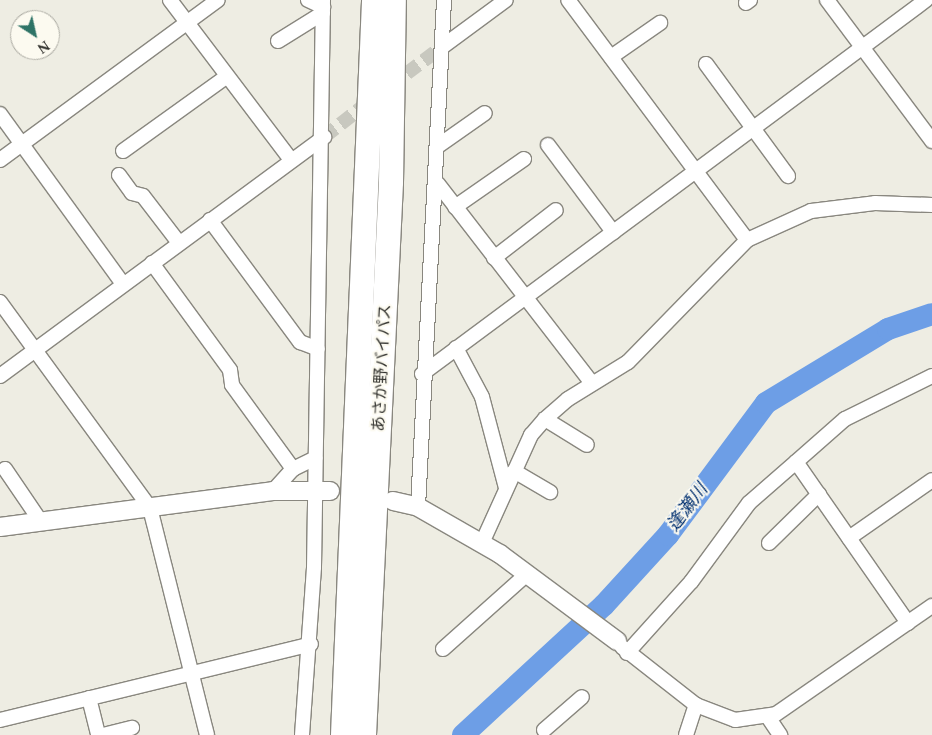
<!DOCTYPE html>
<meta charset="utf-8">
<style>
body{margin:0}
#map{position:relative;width:932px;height:735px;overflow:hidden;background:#eeede3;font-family:Spectral,"Noto Sans JP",serif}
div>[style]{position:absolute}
.river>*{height:22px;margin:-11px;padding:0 11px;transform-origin:11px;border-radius:11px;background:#6d9ee6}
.minor-tunnel>*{height:14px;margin-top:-7px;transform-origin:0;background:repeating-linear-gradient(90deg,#c8c8bf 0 14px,transparent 0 21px)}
.roads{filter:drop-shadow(1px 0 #89877f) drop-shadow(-1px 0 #89877f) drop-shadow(0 1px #89877f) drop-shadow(0 -1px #89877f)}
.minor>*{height:14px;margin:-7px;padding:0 7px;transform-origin:7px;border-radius:7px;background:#fff}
.tertiary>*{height:18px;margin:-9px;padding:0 9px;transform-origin:9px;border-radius:9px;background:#fff}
.trunk>*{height:24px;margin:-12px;padding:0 12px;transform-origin:12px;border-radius:12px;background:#fff}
span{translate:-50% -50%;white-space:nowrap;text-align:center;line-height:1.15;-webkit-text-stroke:4px #fcfaf0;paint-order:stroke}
.street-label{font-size:16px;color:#32322e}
.water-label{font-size:18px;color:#013070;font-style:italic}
.north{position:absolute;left:10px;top:10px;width:50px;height:50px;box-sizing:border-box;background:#fcfaf0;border:1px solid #abaaa2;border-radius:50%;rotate:145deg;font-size:14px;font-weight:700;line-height:20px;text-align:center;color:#32322e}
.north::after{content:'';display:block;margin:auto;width:18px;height:22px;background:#2e7366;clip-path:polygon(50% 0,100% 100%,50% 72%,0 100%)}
</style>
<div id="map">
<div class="river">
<div style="left:463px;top:735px;width:192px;rotate:-42.7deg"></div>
<div style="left:604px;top:605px;width:95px;rotate:-47.6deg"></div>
<div style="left:668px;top:535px;width:164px;rotate:-53.4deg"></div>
<div style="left:766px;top:403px;width:143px;rotate:-31.2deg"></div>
<div style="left:888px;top:329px;width:46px;rotate:-18.8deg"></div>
</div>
<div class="minor-tunnel">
<div style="left:390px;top:86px;width:65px;rotate:-36.9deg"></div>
<div style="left:324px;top:137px;width:60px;rotate:-38.2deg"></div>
</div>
<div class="roads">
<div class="minor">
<div style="left:170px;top:0;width:201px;rotate:52.9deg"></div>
<div style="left:308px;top:0;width:17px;rotate:25deg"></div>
<div style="left:827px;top:0;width:176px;rotate:53.3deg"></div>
<div style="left:746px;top:3px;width:5px;rotate:-37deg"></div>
<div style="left:278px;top:41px;width:53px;rotate:-31.9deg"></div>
<div style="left:442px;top:47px;width:79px;rotate:-36.3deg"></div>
<div style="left:611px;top:57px;width:60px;rotate:-34.8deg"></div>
<div style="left:706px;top:64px;width:139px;rotate:53.8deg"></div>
<div style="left:0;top:114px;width:210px;rotate:54.1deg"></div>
<div style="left:548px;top:145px;width:109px;rotate:53.2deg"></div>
<div style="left:438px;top:146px;width:57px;rotate:-35.1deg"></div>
<div style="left:123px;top:151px;width:127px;rotate:-35.7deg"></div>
<div style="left:0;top:160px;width:270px;rotate:-36.3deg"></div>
<div style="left:119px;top:175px;width:22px;rotate:54deg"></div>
<div style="left:132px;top:193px;width:11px;rotate:15deg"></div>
<div style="left:143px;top:196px;width:59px;rotate:52.5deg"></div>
<div style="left:438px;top:184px;width:252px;rotate:52.3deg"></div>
<div style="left:455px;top:207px;width:84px;rotate:-34.8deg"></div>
<div style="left:210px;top:220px;width:152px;rotate:53.6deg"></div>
<div style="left:300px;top:342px;width:19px;rotate:21deg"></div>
<div style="left:747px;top:240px;width:70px;rotate:-24.4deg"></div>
<div style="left:811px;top:211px;width:64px;rotate:-7.1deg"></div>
<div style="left:875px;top:203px;width:57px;rotate:2deg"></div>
<div style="left:494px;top:258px;width:78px;rotate:-37.7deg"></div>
<div style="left:152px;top:263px;width:132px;rotate:53.9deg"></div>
<div style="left:230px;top:370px;width:15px;rotate:82deg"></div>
<div style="left:232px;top:385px;width:104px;rotate:54deg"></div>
<div style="left:0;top:302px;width:255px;rotate:53.9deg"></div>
<div style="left:150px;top:508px;width:234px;rotate:75.9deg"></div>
<div style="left:456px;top:348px;width:55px;rotate:62deg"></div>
<div style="left:482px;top:397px;width:94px;rotate:75.2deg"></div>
<div style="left:422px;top:374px;width:628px;rotate:-36.58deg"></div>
<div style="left:0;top:376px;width:403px;rotate:-36.4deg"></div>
<div style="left:545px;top:419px;width:49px;rotate:31.8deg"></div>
<div style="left:5px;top:469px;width:64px;rotate:55.8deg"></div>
<div style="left:514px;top:471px;width:42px;rotate:30.3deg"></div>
<div style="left:273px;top:491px;width:30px;rotate:-48deg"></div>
<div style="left:293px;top:469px;width:25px;rotate:-26deg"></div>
<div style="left:418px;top:507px;width:508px;rotate:-87.06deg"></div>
<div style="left:849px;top:538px;width:101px;rotate:-34.9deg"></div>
<div style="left:482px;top:543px;width:119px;rotate:-65.6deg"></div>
<div style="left:531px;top:435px;width:21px;rotate:-49deg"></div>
<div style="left:545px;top:419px;width:30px;rotate:-41deg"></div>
<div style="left:568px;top:399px;width:70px;rotate:-31.7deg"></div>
<div style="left:628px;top:362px;width:170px;rotate:-45.7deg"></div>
<div style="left:747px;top:240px;width:299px;rotate:-126.7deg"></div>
<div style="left:769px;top:543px;width:70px;rotate:-44.4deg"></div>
<div style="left:908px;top:623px;width:196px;rotate:-124.8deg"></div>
<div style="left:796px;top:462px;width:65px;rotate:-41.3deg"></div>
<div style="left:845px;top:419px;width:97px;rotate:-26.3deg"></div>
<div style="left:622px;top:647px;width:94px;rotate:38.1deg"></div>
<div style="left:443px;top:649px;width:113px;rotate:-41.8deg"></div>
<div style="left:627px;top:653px;width:96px;rotate:-48deg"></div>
<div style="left:691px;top:582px;width:98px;rotate:-53.7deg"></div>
<div style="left:749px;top:503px;width:62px;rotate:-41.1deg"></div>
<div style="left:89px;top:698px;width:38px;rotate:76deg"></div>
<div style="left:768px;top:717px;width:22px;rotate:56deg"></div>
<div style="left:0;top:720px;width:320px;rotate:-13.7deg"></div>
<div style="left:544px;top:730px;width:50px;rotate:-41deg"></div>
<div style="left:103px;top:735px;width:30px;rotate:-14deg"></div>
<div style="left:302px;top:735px;width:168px;rotate:-85.9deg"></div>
<div style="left:314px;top:567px;width:567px;rotate:-89.09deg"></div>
<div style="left:686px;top:735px;width:32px;rotate:-72deg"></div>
<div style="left:696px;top:705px;width:42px;rotate:21deg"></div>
<div style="left:735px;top:720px;width:41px;rotate:-8.3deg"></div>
<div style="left:776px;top:714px;width:190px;rotate:-34.7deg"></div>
</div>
<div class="tertiary">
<div style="left:393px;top:501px;width:26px;rotate:13deg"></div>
<div style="left:418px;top:507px;width:95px;rotate:29.8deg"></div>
<div style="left:500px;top:554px;width:146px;rotate:36.6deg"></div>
<div style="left:0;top:527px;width:275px;rotate:-7.5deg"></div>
<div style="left:273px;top:491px;width:57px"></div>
</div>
<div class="trunk">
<div style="left:343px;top:735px;width:736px;rotate:-87.58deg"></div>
<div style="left:364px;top:735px;width:554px;rotate:-87.2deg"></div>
<div style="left:391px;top:182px;width:182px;rotate:-89.1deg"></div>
</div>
</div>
<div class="street-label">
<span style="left:382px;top:368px;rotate:-87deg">あさか野バイパス</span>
</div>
<div class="water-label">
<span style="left:688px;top:508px;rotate:-53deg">逢瀬川</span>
</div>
<div class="north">N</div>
</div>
